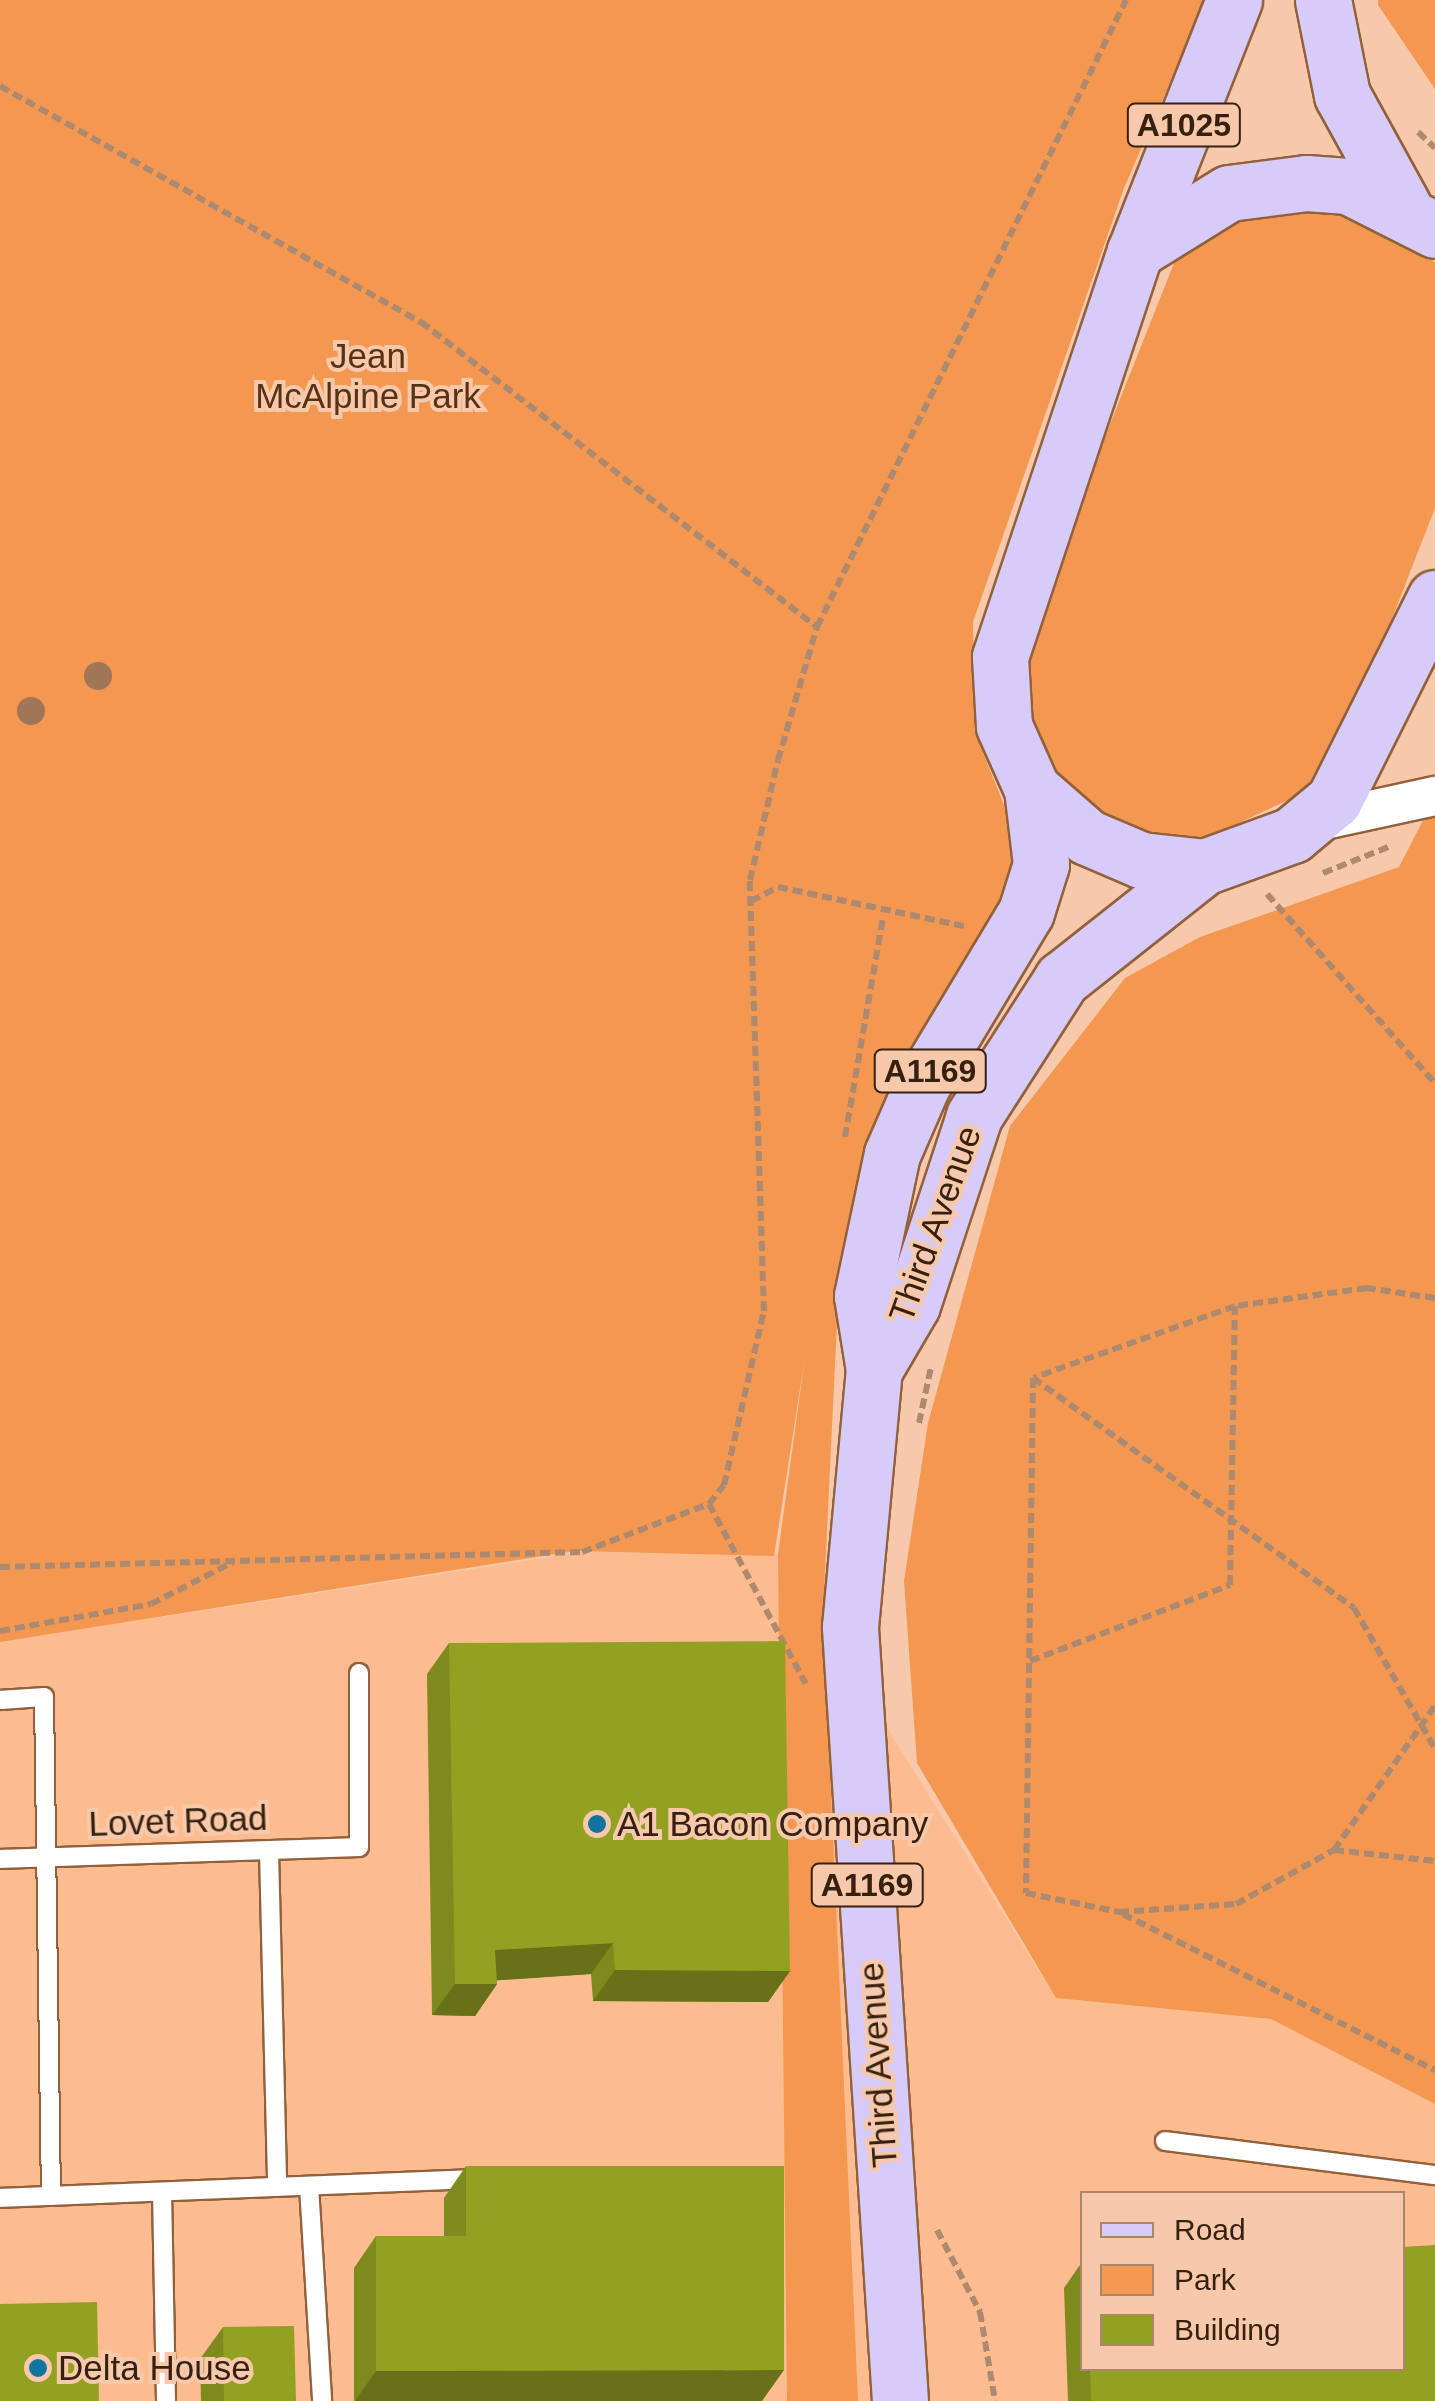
<!DOCTYPE html>
<style>
body{margin:0}
#map{position:relative;width:1435px;height:2401px;overflow:hidden;background:#f7c9aa;font-family:Helvetica,sans-serif}
div>[style]{position:absolute}
.built>*{inset:0;background:#fcbc8f}
.green>*{inset:0;background:#f39751}
.path>*{height:6px;margin-top:-3px;transform-origin:0;background:repeating-linear-gradient(90deg,#ad8970 0 10px,transparent 0 15px)}
.roads{filter:drop-shadow(2px 0 #92603b) drop-shadow(-2px 0 #92603b) drop-shadow(0 2px #92603b) drop-shadow(0 -2px #92603b)}
.lane>*{height:18px;margin:-9px;padding:0 9px;transform-origin:9px;border-radius:9px;background:#fff}
.street>*{height:38px;margin:-19px;padding:0 19px;transform-origin:19px;border-radius:19px;background:#fff}
.primary>*{height:55px;margin:-27.5px;padding:0 27.5px;transform-origin:27.5px;border-radius:27.5px;background:#d7cbf9}
.trees>*{width:28px;height:28px;margin:-14px;border-radius:50%;background:#a07658}
.wall>*{inset:0;background:#7e8a1d}
.shaded-wall>*{inset:0;background:#677118}
.building>*{inset:0;background:#93a122}
.dots>*{width:28px;height:28px;translate:-50% -50%;box-sizing:border-box;border:5px solid #f7c9aa;border-radius:50%}
span{translate:-50% -50%;white-space:nowrap;text-align:center;line-height:1.15;-webkit-text-stroke:8px #f7c9aa;paint-order:stroke}
.shield-label span{padding:2px 8px;background:#f7c9aa;border:2px solid;border-radius:8px;-webkit-text-stroke-width:0}
.shield-label{font-size:32px;color:#362111;font-weight:700}
.park-label{font-size:35px;color:#583214}
.street-label{font-size:35px;color:#362111}
.poi-label{font-size:35px;color:#362111}
.left{translate:0 -50%;text-align:left}
.legend{position:absolute;left:1080px;top:2191px;width:325px;height:180px;box-sizing:border-box;background:#f7c9aa;border:2px solid #aa866d;margin:0;padding:12px 18px;list-style:none;font-size:30px;color:#362111}
.legend li{display:flex;align-items:center;gap:20px;height:50px}
.legend b{width:50px;border:2px solid #aa866d}
</style>
<div id="map">
<div class="built">
<div style="clip-path:polygon(evenodd,582px 1552px,778px 1554px,1056px 1998px,1271px 2019px,1435px 2104px,1435px 2401px,0 2401px,0 1642px,582px 1552px,1082px 2194px,1402px 2194px,1402px 2368px,1082px 2368px,1082px 2194px)"></div>
</div>
<div class="green">
<div style="clip-path:polygon(0 0,1206px 0,1124px 188px,973px 622px,975px 732px,1015px 833px,1015px 885px,838px 1302px,823px 1613px,858px 2401px,787px 2401px,778px 1554px,805px 1357px,774px 1556px,575px 1551px,0 1642px)"></div>
<div style="clip-path:polygon(1378px 0,1435px 0,1435px 89px,1378px 5px)"></div>
<div style="clip-path:polygon(1314px 201px,1418px 244px,1435px 263px,1435px 508px,1337px 760px,1301px 794px,1192px 845px,1129px 833px,1070px 800px,1031px 720px,1023px 644px,1178px 253px,1231px 214px)"></div>
<div style="clip-path:polygon(1435px 797px,1435px 2104px,1271px 2019px,1056px 1998px,917px 1763px,904px 1581px,928px 1423px,1010px 1126px,1125px 978px,1200px 937px,1399px 867px)"></div>
</div>
<div class="path">
<div style="left:0;top:86px;width:483px;rotate:29.3deg"></div>
<div style="left:421px;top:322px;width:500px;rotate:37.6deg"></div>
<div style="left:1418px;top:132px;width:23px;rotate:43deg"></div>
<div style="left:1323px;top:873px;width:73px;rotate:-21.7deg"></div>
<div style="left:1267px;top:894px;width:253px;rotate:48.4deg"></div>
<div style="left:751px;top:901px;width:30px;rotate:-27deg"></div>
<div style="left:778px;top:887px;width:193px;rotate:11.9deg"></div>
<div style="left:845px;top:1137px;width:224px;rotate:-80.2deg"></div>
<div style="left:1435px;top:1298px;width:69px;rotate:-171.6deg"></div>
<div style="left:1367px;top:1288px;width:133px;rotate:172.2deg"></div>
<div style="left:1235px;top:1306px;width:214px;rotate:160.4deg"></div>
<div style="left:1033px;top:1378px;width:515px;rotate:90.78deg"></div>
<div style="left:1026px;top:1893px;width:95px;rotate:11.5deg"></div>
<div style="left:1119px;top:1912px;width:117px;rotate:-3.9deg"></div>
<div style="left:1236px;top:1904px;width:112px;rotate:-28.9deg"></div>
<div style="left:1334px;top:1850px;width:102px;rotate:6.2deg"></div>
<div style="left:1033px;top:1378px;width:395px;rotate:35.6deg"></div>
<div style="left:1354px;top:1608px;width:163px;rotate:60.1deg"></div>
<div style="left:919px;top:1423px;width:57px;rotate:-77.9deg"></div>
<div style="left:709px;top:1504px;width:204px;rotate:61.7deg"></div>
<div style="left:0;top:1567px;width:582px;rotate:-1.48deg"></div>
<div style="left:582px;top:1552px;width:136px;rotate:-20.7deg"></div>
<div style="left:709px;top:1504px;width:24px;rotate:-52deg"></div>
<div style="left:724px;top:1485px;width:179px;rotate:-77.1deg"></div>
<div style="left:764px;top:1311px;width:431px;rotate:-91.9deg"></div>
<div style="left:750px;top:880px;width:123px;rotate:-76.9deg"></div>
<div style="left:778px;top:760px;width:139px;rotate:-73.7deg"></div>
<div style="left:817px;top:627px;width:699px;rotate:-63.76deg"></div>
<div style="left:0;top:1631px;width:153px;rotate:-10.1deg"></div>
<div style="left:151px;top:1604px;width:92px;rotate:-27.1deg"></div>
<div style="left:1030px;top:1661px;width:214px;rotate:-20.8deg"></div>
<div style="left:1230px;top:1585px;width:279px;rotate:-89deg"></div>
<div style="left:1334px;top:1850px;width:176px;rotate:-55deg"></div>
<div style="left:1123px;top:1914px;width:349px;rotate:26.6deg"></div>
<div style="left:937px;top:2230px;width:93px;rotate:62.3deg"></div>
<div style="left:980px;top:2312px;width:90px;rotate:80.4deg"></div>
</div>
<div class="roads">
<div class="lane">
<div style="left:0;top:1700px;width:44px;rotate:-3.9deg"></div>
<div style="left:44px;top:1697px;width:499px;rotate:89.2deg"></div>
<div style="left:269px;top:1851px;width:336px;rotate:88.6deg"></div>
<div style="left:0;top:1859px;width:359px;rotate:-1.9deg"></div>
<div style="left:359px;top:1847px;width:174px;rotate:-90deg"></div>
<div style="left:1165px;top:2141px;width:272px;rotate:7.2deg"></div>
<div style="left:309px;top:2186px;width:215px;rotate:86.5deg"></div>
<div style="left:162px;top:2192px;width:209px;rotate:88.9deg"></div>
<div style="left:0;top:2198px;width:479px;rotate:-2.3deg"></div>
</div>
<div class="street">
<div style="left:1311px;top:823px;width:127px;rotate:-12.3deg"></div>
</div>
<div class="primary">
<div style="left:1234px;top:0;width:270px;rotate:111.5deg"></div>
<div style="left:1135px;top:251px;width:428px;rotate:108.4deg"></div>
<div style="left:1000px;top:657px;width:69px;rotate:86.7deg"></div>
<div style="left:1004px;top:726px;width:69px;rotate:66deg"></div>
<div style="left:1032px;top:789px;width:73px;rotate:41.1deg"></div>
<div style="left:1087px;top:837px;width:59px;rotate:23.1deg"></div>
<div style="left:1141px;top:860px;width:63px;rotate:6.3deg"></div>
<div style="left:1204px;top:867px;width:94px;rotate:-20deg"></div>
<div style="left:1292px;top:835px;width:55px;rotate:-39.8deg"></div>
<div style="left:1334px;top:800px;width:226px;rotate:-63.4deg"></div>
<div style="left:1323px;top:0;width:97px;rotate:78.7deg"></div>
<div style="left:1342px;top:95px;width:127px;rotate:61.2deg"></div>
<div style="left:1135px;top:251px;width:110px;rotate:-31.7deg"></div>
<div style="left:1229px;top:193px;width:78px;rotate:-7.4deg"></div>
<div style="left:1306px;top:183px;width:42px;rotate:4.1deg"></div>
<div style="left:1348px;top:186px;width:97px;rotate:26.8deg"></div>
<div style="left:874px;top:1370px;width:75px;rotate:-59.7deg"></div>
<div style="left:912px;top:1305px;width:199px;rotate:-71.8deg"></div>
<div style="left:974px;top:1116px;width:163px;rotate:-57.3deg"></div>
<div style="left:1062px;top:979px;width:181px;rotate:-38.3deg"></div>
<div style="left:900px;top:2401px;width:776px;rotate:-93.7deg"></div>
<div style="left:850px;top:1627px;width:258px;rotate:-84.7deg"></div>
<div style="left:874px;top:1370px;width:75px;rotate:-99.2deg"></div>
<div style="left:862px;top:1296px;width:145px;rotate:-78.1deg"></div>
<div style="left:892px;top:1154px;width:75px;rotate:-66.5deg"></div>
<div style="left:922px;top:1085px;width:202px;rotate:-59deg"></div>
<div style="left:1026px;top:912px;width:50px;rotate:-72.6deg"></div>
<div style="left:1041px;top:864px;width:76px;rotate:-96.8deg"></div>
</div>
</div>
<div class="trees">
<div style="left:98px;top:676px"></div>
<div style="left:31px;top:711px"></div>
</div>
<div class="wall">
<div style="clip-path:polygon(449px 1643px,790px 1971px,768px 2002px,593px 2001px,591px 1974px,497px 1980px,497px 1984px,475px 2016px,432px 2015px,427px 1674px)"></div>
<div style="clip-path:polygon(466px 2166px,762px 2401px,354px 2401px,354px 2268px,376px 2236px,444px 2236px,444px 2198px)"></div>
<div style="clip-path:polygon(1082px 2262px,1082px 2368px,1402px 2368px,1435px 2401px,1068px 2401px,1064px 2288px)"></div>
<div style="clip-path:polygon(223px 2327px,296px 2401px,201px 2401px,200px 2359px)"></div>
</div>
<div class="shaded-wall">
<div style="clip-path:polygon(613px 1943px,591px 1974px,473px 1982px,495px 1950px)"></div>
<div style="clip-path:polygon(615px 1970px,790px 1971px,768px 2002px,593px 2001px)"></div>
<div style="clip-path:polygon(455px 1984px,497px 1984px,475px 2016px,432px 2015px)"></div>
<div style="clip-path:polygon(784px 2370px,762px 2401px,355px 2401px,376px 2371px)"></div>
</div>
<div class="building">
<div style="clip-path:polygon(785px 1641px,790px 1971px,615px 1970px,613px 1943px,495px 1950px,497px 1984px,455px 1984px,449px 1643px)"></div>
<div style="clip-path:polygon(466px 2166px,784px 2166px,784px 2370px,376px 2371px,376px 2236px,466px 2236px)"></div>
<div style="clip-path:polygon(1435px 2245px,1435px 2401px,1091px 2401px,1090px 2368px,1402px 2368px,1402px 2247px)"></div>
<div style="clip-path:polygon(97px 2302px,99px 2401px,0 2401px,0 2304px)"></div>
<div style="clip-path:polygon(294px 2326px,296px 2401px,224px 2401px,223px 2327px)"></div>
</div>
<div class="dots">
<div style="left:597px;top:1824px;background:#1173a0"></div>
<div style="left:38px;top:2368px;background:#1173a0"></div>
</div>
<div class="shield-label">
<span style="left:1184px;top:125px">A1025</span>
<span style="left:930px;top:1071px">A1169</span>
<span style="left:867px;top:1885px">A1169</span>
</div>
<div class="park-label">
<span style="left:368px;top:376px">Jean<br>McAlpine Park</span>
</div>
<div class="street-label">
<span style="left:935px;top:1224px;rotate:-70deg">Third Avenue</span>
<span style="left:178px;top:1821px;rotate:-2deg">Lovet Road</span>
<span style="left:878px;top:2065px;rotate:-94deg">Third Avenue</span>
</div>
<div class="poi-label">
<span class="left" style="left:617px;top:1824px">A1 Bacon Company</span>
<span class="left" style="left:58px;top:2368px">Delta House</span>
</div>
<ul class="legend">
<li><b style="height:12px;background:#d7cbf9"></b>Road</li>
<li><b style="height:28px;background:#f39751"></b>Park</li>
<li><b style="height:28px;background:#93a122"></b>Building</li>
</ul>
</div>
